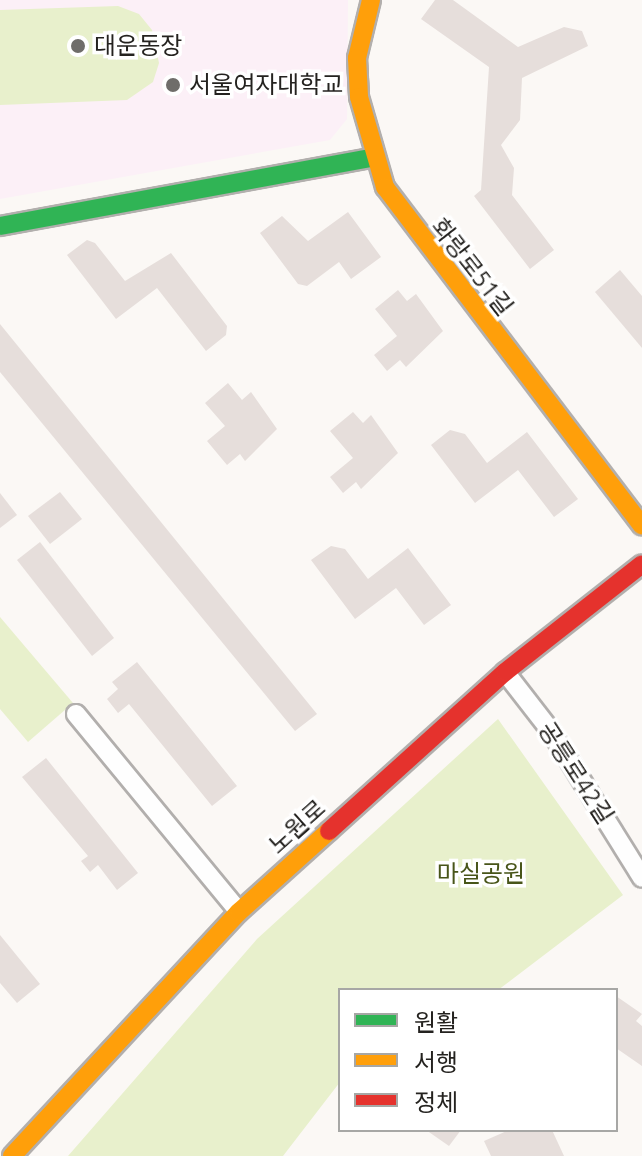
<!DOCTYPE html>
<meta charset="utf-8">
<style>
body{margin:0}
#map{position:relative;width:642px;height:1156px;overflow:hidden;background:#fbf8f5;font-family:Ubuntu,"Noto Sans KR",sans-serif}
div>[style]{position:absolute}
.education>*{inset:0;background:#fcf0f7}
.green>*{inset:0;background:#e8f0cc}
.building>*{inset:0;background:#e6dedb}
.roads{filter:drop-shadow(2px 0 #b2afad) drop-shadow(-2px 0 #b2afad) drop-shadow(0 2px #b2afad) drop-shadow(0 -2px #b2afad)}
.street>*{height:18px;margin:-9px;padding:0 9px;transform-origin:9px;border-radius:9px;background:#fefefe}
.fast>*{height:18px;margin:-9px;padding:0 9px;transform-origin:9px;border-radius:9px;background:#30b455}
.slow>*{height:18px;margin:-9px;padding:0 9px;transform-origin:9px;border-radius:9px;background:#ff9f0a}
.jam>*{height:18px;margin:-9px;padding:0 9px;transform-origin:9px;border-radius:9px;background:#e5322d}
.dots>*{width:22px;height:22px;translate:-50% -50%;box-sizing:border-box;border:4px solid #fff;border-radius:50%}
span{translate:-50% -50%;white-space:nowrap;text-align:center;line-height:1.15;-webkit-text-stroke:7px #fff;paint-order:stroke}
.poi-label{font-size:24px;color:#24221f}
.left{translate:0 -50%;text-align:left}
.street-label{font-size:24px;color:#24221f}
.park-label{font-size:24px;color:#485519}
.legend{position:absolute;left:338px;top:988px;width:280px;height:144px;box-sizing:border-box;background:#fff;border:2px solid #a7a7a5;margin:0;padding:10px 14px;list-style:none;font-size:24px;color:#24221f}
.legend li{display:flex;align-items:center;gap:16px;height:40px}
.legend b{width:40px;border:2px solid #a7a7a5}
</style>
<div id="map">
<div class="education">
<div style="clip-path:polygon(0 0,348px 0,347px 119px,330px 140px,0 199px)"></div>
</div>
<div class="green">
<div style="clip-path:polygon(118px 6px,139px 14px,152px 30px,159px 63px,153px 82px,127px 100px,0 105px,0 10px)"></div>
<div style="clip-path:polygon(0 617px,73px 703px,28px 742px,0 709px)"></div>
<div style="clip-path:polygon(498px 719px,623px 895px,498px 990px,340px 990px,340px 1082px,283px 1156px,68px 1156px,257px 939px)"></div>
</div>
<div class="building">
<div style="clip-path:polygon(435px 0,453px 0,518px 47px,564px 27px,582px 31px,588px 46px,522px 78px,520px 120px,501px 145px,514px 168px,512px 195px,554px 250px,530px 269px,474px 196px,481px 190px,489px 67px,421px 19px)"></div>
<div style="clip-path:polygon(348px 212px,381px 257px,351px 279px,339px 262px,307px 286px,298px 284px,260px 233px,282px 216px,308px 241px)"></div>
<div style="clip-path:polygon(87px 240px,95px 243px,125px 281px,171px 253px,227px 326px,226px 335px,206px 351px,157px 288px,116px 319px,67px 255px)"></div>
<div style="clip-path:polygon(620px 270px,642px 296px,642px 348px,595px 292px)"></div>
<div style="clip-path:polygon(398px 290px,407px 301px,416px 294px,443px 331px,406px 367px,400px 360px,387px 371px,374px 355px,397px 336px,375px 309px)"></div>
<div style="clip-path:polygon(0 324px,317px 714px,295px 731px,0 372px)"></div>
<div style="clip-path:polygon(228px 383px,242px 400px,251px 392px,277px 429px,245px 461px,240px 454px,227px 465px,207px 441px,225px 426px,205px 403px)"></div>
<div style="clip-path:polygon(353px 412px,363px 423px,371px 415px,398px 453px,361px 489px,356px 482px,343px 493px,330px 477px,353px 458px,330px 431px)"></div>
<div style="clip-path:polygon(450px 430px,465px 434px,487px 463px,527px 432px,578px 499px,554px 517px,518px 470px,475px 503px,431px 445px)"></div>
<div style="clip-path:polygon(60px 492px,82px 519px,50px 544px,28px 516px)"></div>
<div style="clip-path:polygon(0 493px,17px 515px,0 528px)"></div>
<div style="clip-path:polygon(40px 542px,114px 638px,92px 656px,17px 560px)"></div>
<div style="clip-path:polygon(331px 546px,345px 549px,368px 579px,408px 548px,451px 605px,424px 625px,396px 588px,355px 619px,311px 560px)"></div>
<div style="clip-path:polygon(137px 662px,237px 786px,212px 806px,129px 704px,118px 713px,107px 699px,118px 689px,112px 682px)"></div>
<div style="clip-path:polygon(46px 758px,138px 873px,117px 890px,98px 865px,90px 872px,81px 861px,88px 856px,22px 777px)"></div>
<div style="clip-path:polygon(0 935px,40px 984px,17px 1003px,0 983px)"></div>
<div style="clip-path:polygon(616px 996px,642px 1014px,636px 1021px,642px 1026px,642px 1066px,616px 1048px)"></div>
<div style="clip-path:polygon(426px 1130px,461px 1130px,449px 1146px)"></div>
<div style="clip-path:polygon(509px 1130px,552px 1130px,564px 1156px,491px 1156px,484px 1141px)"></div>
</div>
<div class="roads">
<div class="street">
<div style="left:505px;top:672px;width:73px;rotate:52.2deg"></div>
<div style="left:550px;top:730px;width:174px;rotate:58.1deg"></div>
<div style="left:76px;top:714px;width:256px;rotate:50.5deg"></div>
</div>
<div class="fast">
<div style="left:0;top:226px;width:378px;rotate:-10.4deg"></div>
</div>
<div class="slow">
<div style="left:371px;top:0;width:60px;rotate:103.6deg"></div>
<div style="left:357px;top:58px;width:39px;rotate:87deg"></div>
<div style="left:359px;top:97px;width:94px;rotate:73.9deg"></div>
<div style="left:385px;top:187px;width:425px;rotate:52.8deg"></div>
<div style="left:12px;top:1156px;width:333px;rotate:-47.1deg"></div>
<div style="left:239px;top:912px;width:121px;rotate:-42deg"></div>
</div>
<div class="jam">
<div style="left:329px;top:831px;width:237px;rotate:-42.1deg"></div>
<div style="left:505px;top:672px;width:174px;rotate:-38.2deg"></div>
</div>
</div>
<div class="dots">
<div style="left:78px;top:46px;background:#6f6d6a"></div>
<div style="left:173px;top:85px;background:#6f6d6a"></div>
</div>
<div class="poi-label">
<span class="left" style="left:94px;top:46px">대운동장</span>
<span class="left" style="left:189px;top:85px">서울여자대학교</span>
</div>
<div class="street-label">
<span style="left:472px;top:267px;rotate:52deg">화랑로51길</span>
<span style="left:576px;top:773px;rotate:57deg">공릉로42길</span>
<span style="left:297px;top:827px;rotate:-42deg">노원로</span>
</div>
<div class="park-label">
<span style="left:481px;top:874px">마실공원</span>
</div>
<ul class="legend">
<li><b style="height:10px;background:#30b455"></b>원활</li>
<li><b style="height:10px;background:#ff9f0a"></b>서행</li>
<li><b style="height:10px;background:#e5322d"></b>정체</li>
</ul>
</div>
